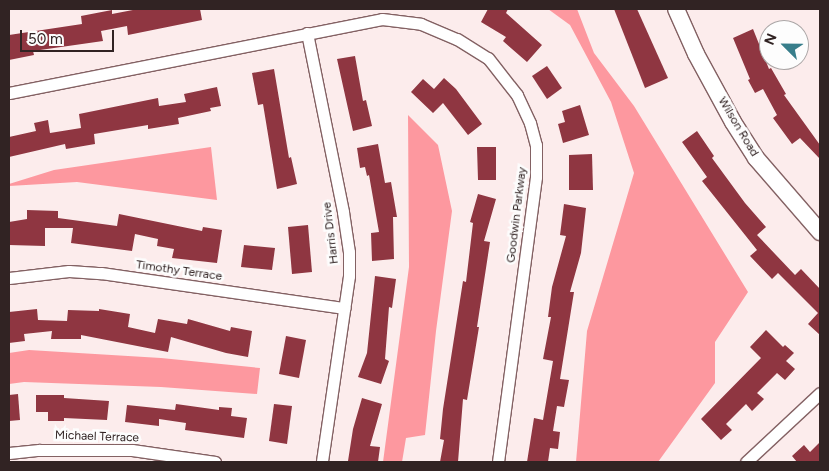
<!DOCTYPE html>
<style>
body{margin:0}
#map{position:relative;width:829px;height:471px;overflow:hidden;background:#fcecec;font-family:Figtree,sans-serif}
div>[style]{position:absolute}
.forest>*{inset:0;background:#fd989f}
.building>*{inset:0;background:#8f3641}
.roads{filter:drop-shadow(1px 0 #836163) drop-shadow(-1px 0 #836163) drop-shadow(0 1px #836163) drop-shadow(0 -1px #836163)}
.street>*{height:11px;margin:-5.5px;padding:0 5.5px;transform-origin:5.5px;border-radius:5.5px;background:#fff}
.secondary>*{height:16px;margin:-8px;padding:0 8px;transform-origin:8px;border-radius:8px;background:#fff}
span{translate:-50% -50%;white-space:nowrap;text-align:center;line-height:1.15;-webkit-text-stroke:5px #fdfdfd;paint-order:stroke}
.street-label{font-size:12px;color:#312323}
.frame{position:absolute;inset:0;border:10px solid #312323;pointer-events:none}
.north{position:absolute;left:759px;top:20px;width:50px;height:50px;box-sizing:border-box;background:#fdfdfd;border:1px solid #aba6a6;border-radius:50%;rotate:293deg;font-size:14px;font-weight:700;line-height:20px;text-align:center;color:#312323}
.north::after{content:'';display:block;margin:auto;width:18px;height:22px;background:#387e8b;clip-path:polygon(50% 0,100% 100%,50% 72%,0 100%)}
.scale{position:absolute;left:20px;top:30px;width:94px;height:22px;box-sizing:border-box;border:2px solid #312323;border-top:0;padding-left:6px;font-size:15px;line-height:18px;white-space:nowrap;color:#312323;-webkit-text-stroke:4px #fdfdfd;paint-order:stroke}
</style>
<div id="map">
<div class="forest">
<div style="clip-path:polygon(548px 9px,577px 9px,594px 53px,634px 106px,748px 292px,715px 342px,715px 383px,658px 462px,576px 462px,587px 331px,634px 173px,611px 102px,570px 25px)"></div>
<div style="clip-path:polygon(408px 115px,438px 145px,452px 211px,436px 331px,425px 435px,406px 438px,402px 462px,383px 462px,409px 267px)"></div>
<div style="clip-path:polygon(211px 147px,217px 200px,77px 182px,9px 186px,9px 184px,54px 170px)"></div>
<div style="clip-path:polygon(29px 350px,161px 358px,260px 368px,257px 394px,161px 387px,24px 382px,9px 384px,9px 353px)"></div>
</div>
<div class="building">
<div style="clip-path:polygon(138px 9px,200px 9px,202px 20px,128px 35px,127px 26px,101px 31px,103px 41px,33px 51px,34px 55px,9px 60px,9px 35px,82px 24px,81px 16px,112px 10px,112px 14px)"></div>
<div style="clip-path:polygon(488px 9px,508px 9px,506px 13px,542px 45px,527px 62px,503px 41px,506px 37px,481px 22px)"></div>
<div style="clip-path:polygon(614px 9px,637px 9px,668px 78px,645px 88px)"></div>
<div style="clip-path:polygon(753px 29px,769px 69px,771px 68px,786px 94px,784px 95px,820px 145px,820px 159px,800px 138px,792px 144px,773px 118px,777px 115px,763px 89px,755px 93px,748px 80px,750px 79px,733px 38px)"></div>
<div style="clip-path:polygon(355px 56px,363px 101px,366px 100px,372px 126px,353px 131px,337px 59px)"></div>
<div style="clip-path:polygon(547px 66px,562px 88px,547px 99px,532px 76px)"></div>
<div style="clip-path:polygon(274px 69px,289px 158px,291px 157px,297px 184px,277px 189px,263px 104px,258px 105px,252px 73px)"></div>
<div style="clip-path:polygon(444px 78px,456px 89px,482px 124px,468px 135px,443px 103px,433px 113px,411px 92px,423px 79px,434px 89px)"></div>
<div style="clip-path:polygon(217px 87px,221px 106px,210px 108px,211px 111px,178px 118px,179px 124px,148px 129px,148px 125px,94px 134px,95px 144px,66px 149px,65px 144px,9px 157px,9px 137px,36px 131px,34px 123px,48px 120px,50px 133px,81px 128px,79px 114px,158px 98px,159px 106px,186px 102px,184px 94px)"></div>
<div style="clip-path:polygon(580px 105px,589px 135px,563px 143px,558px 124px,565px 122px,562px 111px)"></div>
<div style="clip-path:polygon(697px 131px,714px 156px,712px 158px,745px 203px,766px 227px,757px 235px,795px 275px,801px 269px,820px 289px,820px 335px,808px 324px,818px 313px,778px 273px,772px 279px,750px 256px,757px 250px,702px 181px,707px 177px,682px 142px)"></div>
<div style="clip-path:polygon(378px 144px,385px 183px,391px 182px,397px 217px,393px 217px,394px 259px,372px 261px,371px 233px,379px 232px,369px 175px,367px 176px,365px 167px,360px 168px,357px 148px)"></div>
<div style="clip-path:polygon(477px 147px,496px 147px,496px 180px,478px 180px)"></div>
<div style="clip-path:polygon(592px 154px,593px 190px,569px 190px,569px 155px)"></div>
<div style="clip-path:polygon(478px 194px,496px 199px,484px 241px,490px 242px,477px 327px,479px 327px,467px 400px,463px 399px,458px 462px,440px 462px,444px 440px,440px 439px,443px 409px,463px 281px,466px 282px,473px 223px,470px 222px)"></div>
<div style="clip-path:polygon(564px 204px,586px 208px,581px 253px,570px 292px,574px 292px,560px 379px,569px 380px,564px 407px,557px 406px,553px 431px,560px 432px,558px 449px,550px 448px,548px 462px,527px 462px,534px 418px,543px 420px,553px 361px,543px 359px,551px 317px,548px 317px,552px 287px,566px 236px,560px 235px)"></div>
<div style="clip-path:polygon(27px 210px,58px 211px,58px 218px,117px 226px,119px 214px,202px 231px,203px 227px,222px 230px,217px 263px,172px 258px,174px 249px,157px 246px,158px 239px,135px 234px,132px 251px,71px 243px,73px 228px,45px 228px,45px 246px,9px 245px,9px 222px,27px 219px)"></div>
<div style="clip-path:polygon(308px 225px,312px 272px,292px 274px,288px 227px)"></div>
<div style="clip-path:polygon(244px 245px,275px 248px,272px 270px,241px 267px)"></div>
<div style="clip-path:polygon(375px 276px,396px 279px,392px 308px,389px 307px,385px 359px,389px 361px,381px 384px,358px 377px,367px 353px)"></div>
<div style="clip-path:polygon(37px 309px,38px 320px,67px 321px,68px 310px,99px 311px,99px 309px,130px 314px,128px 327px,155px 333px,158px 319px,187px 324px,188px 319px,230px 331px,231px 327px,252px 331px,248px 357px,226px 353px,171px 337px,168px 352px,81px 335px,81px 339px,51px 339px,52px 331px,24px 334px,25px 341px,9px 343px,9px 312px)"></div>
<div style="clip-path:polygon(766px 330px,783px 347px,785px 345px,794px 353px,786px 361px,795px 369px,785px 380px,777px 373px,757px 393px,764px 399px,752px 411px,746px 404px,726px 424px,732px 430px,721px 440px,701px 419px,761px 358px,750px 347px)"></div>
<div style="clip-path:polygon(286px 336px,306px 340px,299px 378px,279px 374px)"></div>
<div style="clip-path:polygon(18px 394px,20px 420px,9px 421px,9px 395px)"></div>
<div style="clip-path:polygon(36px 395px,64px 395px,64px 398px,109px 401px,107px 420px,64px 418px,64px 421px,48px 421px,48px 412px,36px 412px)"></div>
<div style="clip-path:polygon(362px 398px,382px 404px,370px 446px,380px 447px,378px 462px,348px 461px,353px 429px)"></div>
<div style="clip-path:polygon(176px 404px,219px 410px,219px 407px,232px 408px,231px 416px,247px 418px,244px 438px,185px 430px,186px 423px,159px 419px,159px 426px,125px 422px,127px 405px,175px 410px)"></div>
<div style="clip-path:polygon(274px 404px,292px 406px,287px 444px,269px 441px)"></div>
<div style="clip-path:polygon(820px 442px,820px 462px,797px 462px,792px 456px,804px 445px,810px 452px)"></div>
</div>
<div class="roads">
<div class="street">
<div style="left:307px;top:33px;width:183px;rotate:78.6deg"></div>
<div style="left:343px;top:212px;width:40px;rotate:81.5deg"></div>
<div style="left:349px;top:252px;width:24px;rotate:90deg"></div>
<div style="left:349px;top:276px;width:188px;rotate:98.3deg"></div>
<div style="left:9px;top:93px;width:380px;rotate:-11.2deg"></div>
<div style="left:382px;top:19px;width:39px;rotate:7deg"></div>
<div style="left:421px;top:24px;width:39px;rotate:23deg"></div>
<div style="left:457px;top:39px;width:36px;rotate:32deg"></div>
<div style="left:488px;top:58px;width:47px;rotate:51.9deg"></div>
<div style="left:517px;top:95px;width:31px;rotate:65deg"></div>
<div style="left:530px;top:123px;width:23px;rotate:75deg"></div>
<div style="left:536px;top:145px;width:32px;rotate:90deg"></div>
<div style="left:536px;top:177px;width:288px;rotate:97.6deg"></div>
<div style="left:9px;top:278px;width:60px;rotate:-6.7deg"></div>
<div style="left:69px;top:271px;width:32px;rotate:4deg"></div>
<div style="left:101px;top:273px;width:246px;rotate:8.2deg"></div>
<div style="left:9px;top:453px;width:30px;rotate:-6deg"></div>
<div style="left:39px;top:450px;width:93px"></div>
<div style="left:132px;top:450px;width:84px;rotate:8.2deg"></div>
<div style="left:746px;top:462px;width:101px;rotate:-43deg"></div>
</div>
<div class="secondary">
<div style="left:676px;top:9px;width:49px;rotate:66deg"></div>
<div style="left:696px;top:54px;width:77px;rotate:61.4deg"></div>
<div style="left:733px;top:122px;width:43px;rotate:57.4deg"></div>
<div style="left:756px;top:158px;width:98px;rotate:49.1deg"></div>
</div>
</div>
<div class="street-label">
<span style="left:738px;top:127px;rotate:59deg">Wilson Road</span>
<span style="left:517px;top:215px;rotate:-83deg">Goodwin Parkway</span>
<span style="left:331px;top:233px;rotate:-97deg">Harris Drive</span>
<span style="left:179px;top:271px;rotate:8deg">Timothy Terrace</span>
<span style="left:97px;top:437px;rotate:2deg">Michael Terrace</span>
</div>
<div class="frame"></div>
<div class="north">N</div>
<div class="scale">50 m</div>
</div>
